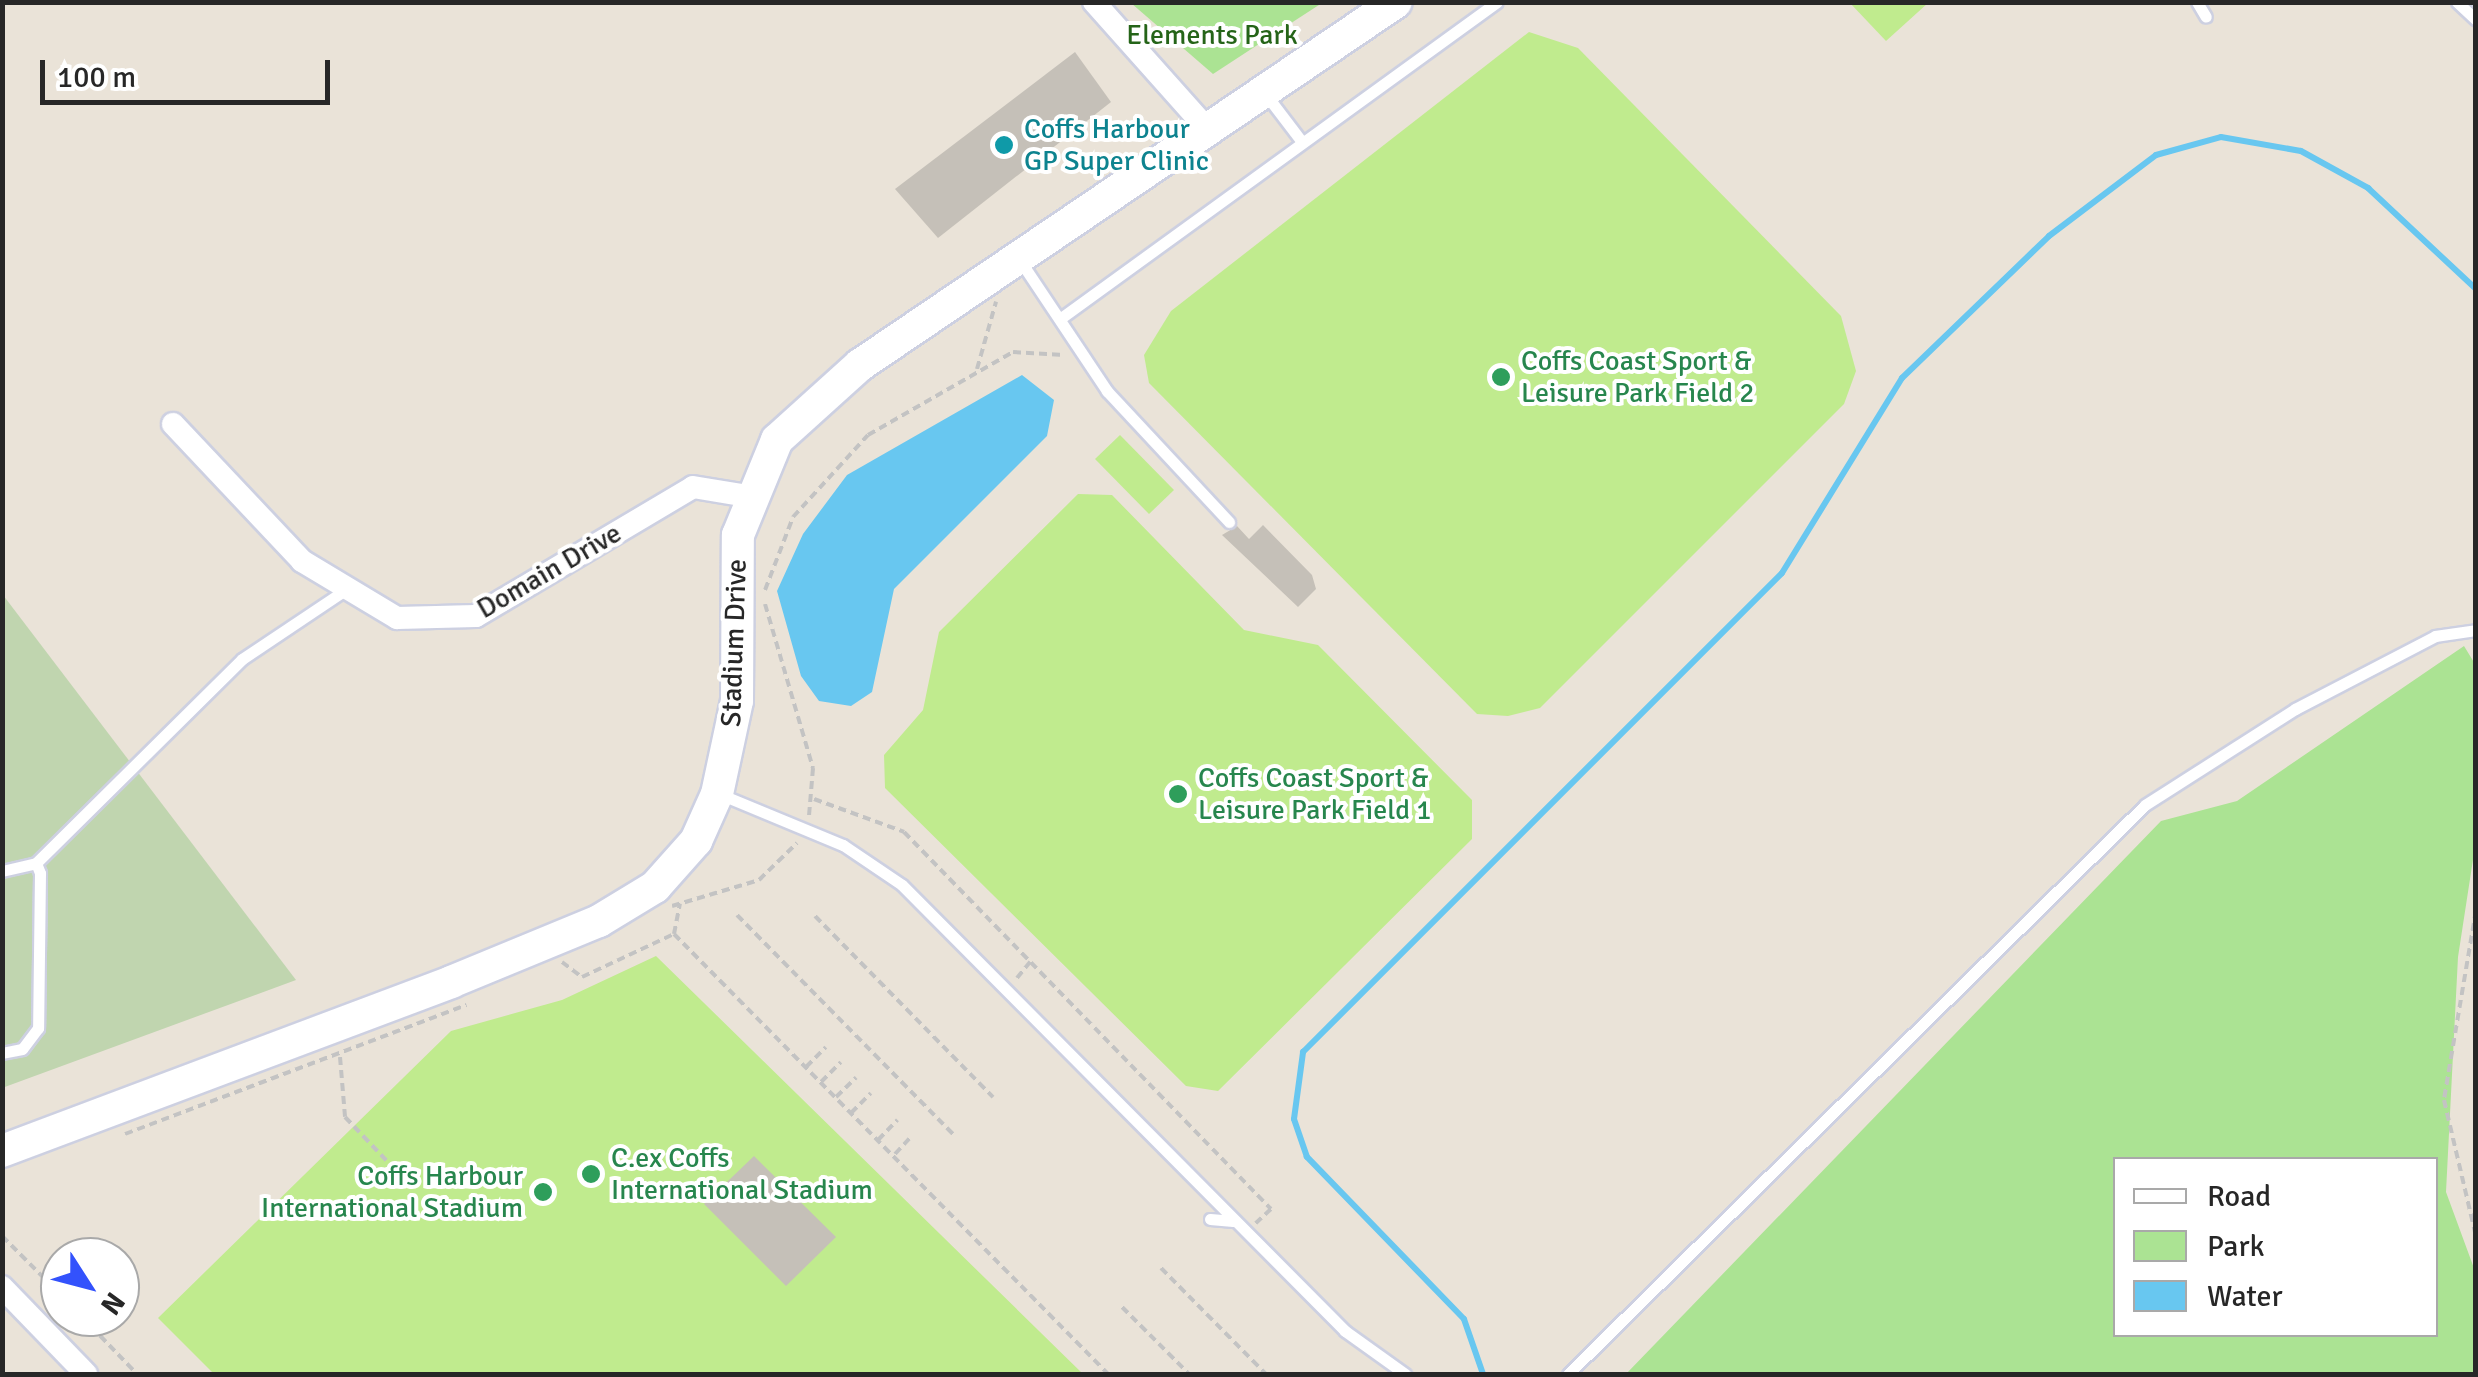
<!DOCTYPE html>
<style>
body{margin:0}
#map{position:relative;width:2478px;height:1377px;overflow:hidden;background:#eae3d8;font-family:Signika,sans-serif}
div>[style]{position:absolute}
.green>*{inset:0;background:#abe393}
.cemetery>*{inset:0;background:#c0d5af}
.pitch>*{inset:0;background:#c0eb8e}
.water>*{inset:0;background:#68c7f0}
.stream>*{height:6px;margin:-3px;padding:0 3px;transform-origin:3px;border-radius:3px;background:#68c7f0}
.building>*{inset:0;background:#c5c0b8}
.path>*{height:4px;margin-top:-2px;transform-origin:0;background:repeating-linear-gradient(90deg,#c3c3c3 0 8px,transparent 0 13px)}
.roads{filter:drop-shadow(2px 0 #cdd0e1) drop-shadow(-2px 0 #cdd0e1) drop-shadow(0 2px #cdd0e1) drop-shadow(0 -2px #cdd0e1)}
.service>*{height:11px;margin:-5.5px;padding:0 5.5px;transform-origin:5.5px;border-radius:5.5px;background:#fff}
.minor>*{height:22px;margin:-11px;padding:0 11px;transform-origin:11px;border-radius:11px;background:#fff}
.secondary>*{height:32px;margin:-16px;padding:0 16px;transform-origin:16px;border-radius:16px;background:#fff}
.dots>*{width:28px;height:28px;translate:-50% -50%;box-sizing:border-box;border:5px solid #fff;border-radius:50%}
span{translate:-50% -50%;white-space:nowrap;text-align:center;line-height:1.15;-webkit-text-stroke:8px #fff;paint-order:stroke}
.park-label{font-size:28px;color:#256418}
.culture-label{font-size:28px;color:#0d838f}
.left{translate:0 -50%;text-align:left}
.leisure-label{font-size:28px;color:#27864d}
.right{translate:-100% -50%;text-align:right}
.street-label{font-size:28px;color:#272727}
.frame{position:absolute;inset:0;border:5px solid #272727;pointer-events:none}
.legend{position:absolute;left:2113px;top:1157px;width:325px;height:180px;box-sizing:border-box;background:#fff;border:2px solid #a9a9a9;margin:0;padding:12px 18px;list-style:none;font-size:30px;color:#272727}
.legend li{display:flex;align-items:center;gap:20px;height:50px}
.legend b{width:50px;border:2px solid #a9a9a9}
.north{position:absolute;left:40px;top:1237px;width:100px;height:100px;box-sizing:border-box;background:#fff;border:2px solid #a9a9a9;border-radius:50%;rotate:126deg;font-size:28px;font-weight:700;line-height:40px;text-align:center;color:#272727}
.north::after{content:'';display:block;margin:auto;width:35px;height:45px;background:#3352fc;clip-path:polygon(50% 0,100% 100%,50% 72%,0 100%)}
.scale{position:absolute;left:40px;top:60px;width:290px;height:45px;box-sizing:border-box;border:5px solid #272727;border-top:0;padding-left:12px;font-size:30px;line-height:35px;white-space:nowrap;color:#272727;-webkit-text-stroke:8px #fff;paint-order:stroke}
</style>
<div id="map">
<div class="green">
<div style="clip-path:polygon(1131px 3px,1322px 3px,1213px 74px)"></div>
<div style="clip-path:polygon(evenodd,2464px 646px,2475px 664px,2476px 840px,2458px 957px,2446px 1192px,2475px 1271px,2475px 1374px,1626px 1374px,2161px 821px,2237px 801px,2464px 646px,2116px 1160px,2436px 1160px,2436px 1334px,2116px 1334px,2116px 1160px)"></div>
</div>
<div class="cemetery">
<div style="clip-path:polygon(3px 595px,296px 980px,2px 1088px)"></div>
</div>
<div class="pitch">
<div style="clip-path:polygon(1850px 3px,1928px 3px,1886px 41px)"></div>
<div style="clip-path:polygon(1529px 32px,1578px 48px,1841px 316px,1856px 371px,1844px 404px,1540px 708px,1508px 716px,1477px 714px,1149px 383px,1144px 355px,1171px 311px)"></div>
<div style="clip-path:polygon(1120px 435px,1174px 490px,1149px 514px,1095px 459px)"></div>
<div style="clip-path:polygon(1078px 494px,1112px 495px,1244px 630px,1318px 645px,1472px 800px,1472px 839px,1218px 1091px,1186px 1086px,885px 788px,884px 755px,923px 710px,939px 632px)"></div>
<div style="clip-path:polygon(656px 956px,1083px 1374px,214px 1374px,158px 1318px,451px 1031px,562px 1000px)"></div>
</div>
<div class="water">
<div style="clip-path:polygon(1022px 375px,1054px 400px,1047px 436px,894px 589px,872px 692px,851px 706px,819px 701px,801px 676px,777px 591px,803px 534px,847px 475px)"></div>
</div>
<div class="stream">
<div style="left:1483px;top:1374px;width:58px;rotate:-109.1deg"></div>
<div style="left:1464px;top:1319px;width:226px;rotate:-134.1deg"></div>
<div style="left:1307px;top:1157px;width:40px;rotate:-108.9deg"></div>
<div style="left:1294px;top:1119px;width:68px;rotate:-82.3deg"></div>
<div style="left:1303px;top:1052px;width:677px;rotate:-45deg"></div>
<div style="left:1782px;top:573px;width:229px;rotate:-58.4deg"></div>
<div style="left:1902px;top:378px;width:204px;rotate:-44deg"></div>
<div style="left:2049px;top:236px;width:134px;rotate:-37.1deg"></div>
<div style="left:2156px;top:155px;width:67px;rotate:-15.5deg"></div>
<div style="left:2221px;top:137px;width:81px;rotate:9.9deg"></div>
<div style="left:2301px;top:151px;width:77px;rotate:28.9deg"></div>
<div style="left:2368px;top:188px;width:148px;rotate:43.1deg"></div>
</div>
<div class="building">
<div style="clip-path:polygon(1075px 52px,1111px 102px,938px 238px,895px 189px)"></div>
<div style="clip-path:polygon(1263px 525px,1312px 575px,1316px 589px,1298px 607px,1222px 535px,1237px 526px,1249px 539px)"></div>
<div style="clip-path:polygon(754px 1156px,836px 1237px,786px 1286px,704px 1204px)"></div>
</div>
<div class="path">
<div style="left:977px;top:369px;width:70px;rotate:-74.2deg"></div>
<div style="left:765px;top:590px;width:78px;rotate:-69deg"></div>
<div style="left:793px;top:517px;width:111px;rotate:-47.6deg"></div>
<div style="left:868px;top:435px;width:167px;rotate:-29.8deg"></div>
<div style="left:1013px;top:352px;width:51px;rotate:3.4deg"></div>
<div style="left:765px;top:604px;width:171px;rotate:73.7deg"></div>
<div style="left:813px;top:768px;width:48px;rotate:94.8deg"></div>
<div style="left:814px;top:799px;width:96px;rotate:20.1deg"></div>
<div style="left:904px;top:832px;width:526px;rotate:45.77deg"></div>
<div style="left:1271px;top:1209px;width:21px;rotate:137deg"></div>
<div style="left:672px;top:906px;width:91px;rotate:-16.6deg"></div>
<div style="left:759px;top:880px;width:53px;rotate:-44.2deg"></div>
<div style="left:2476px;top:910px;width:193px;rotate:99.6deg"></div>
<div style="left:2444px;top:1100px;width:140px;rotate:76.8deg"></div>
<div style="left:737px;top:915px;width:310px;rotate:45.4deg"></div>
<div style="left:815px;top:916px;width:254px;rotate:45.5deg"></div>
<div style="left:674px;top:934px;width:618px;rotate:45.39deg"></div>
<div style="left:562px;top:962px;width:25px;rotate:37deg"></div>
<div style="left:582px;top:977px;width:102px;rotate:-25.1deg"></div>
<div style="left:674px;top:934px;width:31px;rotate:-79deg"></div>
<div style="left:1017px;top:978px;width:21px;rotate:-51deg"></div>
<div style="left:340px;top:1057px;width:60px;rotate:85.2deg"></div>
<div style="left:345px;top:1117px;width:90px;rotate:46.4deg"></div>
<div style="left:806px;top:1067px;width:28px;rotate:-45deg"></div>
<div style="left:821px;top:1082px;width:28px;rotate:-45deg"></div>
<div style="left:836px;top:1097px;width:28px;rotate:-44deg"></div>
<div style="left:851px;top:1113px;width:28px;rotate:-45deg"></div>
<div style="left:125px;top:1134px;width:365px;rotate:-20.7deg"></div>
<div style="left:878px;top:1140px;width:28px;rotate:-46deg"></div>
<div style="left:895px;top:1154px;width:25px;rotate:-47deg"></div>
<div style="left:2px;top:1236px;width:82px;rotate:45deg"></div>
<div style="left:1161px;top:1268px;width:149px;rotate:45.3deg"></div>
<div style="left:1122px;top:1307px;width:95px;rotate:45deg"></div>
<div style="left:82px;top:1317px;width:79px;rotate:46deg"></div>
<div style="left:93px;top:1329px;width:16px;rotate:-47deg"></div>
</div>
<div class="roads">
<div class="service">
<div style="left:2197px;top:2px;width:17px;rotate:59deg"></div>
<div style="left:2457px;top:2px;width:26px;rotate:43deg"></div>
<div style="left:1267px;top:96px;width:58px;rotate:52.7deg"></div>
<div style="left:1021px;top:262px;width:155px;rotate:56.3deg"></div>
<div style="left:1107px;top:391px;width:179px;rotate:47deg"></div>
<div style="left:1061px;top:318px;width:538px;rotate:-35.93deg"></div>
<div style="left:722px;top:795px;width:131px;rotate:22.5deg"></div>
<div style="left:843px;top:845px;width:71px;rotate:34.1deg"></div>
<div style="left:902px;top:885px;width:629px;rotate:45.19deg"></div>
<div style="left:1345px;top:1331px;width:74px;rotate:35.6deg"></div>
<div style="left:36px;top:863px;width:290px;rotate:-44.7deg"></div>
<div style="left:242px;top:659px;width:124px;rotate:-33.8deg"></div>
<div style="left:2px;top:871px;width:35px;rotate:-13deg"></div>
<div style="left:36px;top:863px;width:11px;rotate:68deg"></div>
<div style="left:40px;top:873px;width:155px;rotate:90.7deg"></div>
<div style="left:38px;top:1028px;width:26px;rotate:127deg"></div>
<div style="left:22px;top:1049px;width:20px;rotate:169deg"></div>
<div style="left:1210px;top:1219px;width:23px;rotate:5deg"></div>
<div style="left:1568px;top:1374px;width:810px;rotate:-44.6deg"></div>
<div style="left:2145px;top:805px;width:178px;rotate:-32.6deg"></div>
<div style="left:2295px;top:709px;width:158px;rotate:-27.5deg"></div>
<div style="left:2435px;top:636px;width:41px;rotate:-8.3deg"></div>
</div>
<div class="minor">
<div style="left:1094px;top:2px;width:171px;rotate:48.3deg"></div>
<div style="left:173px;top:424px;width:188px;rotate:46.7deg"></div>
<div style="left:302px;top:561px;width:111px;rotate:31deg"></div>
<div style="left:397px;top:618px;width:79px;rotate:-1.5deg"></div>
<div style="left:476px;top:616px;width:252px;rotate:-30.7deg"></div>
<div style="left:693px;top:487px;width:56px;rotate:9.3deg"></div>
<div style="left:2px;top:1287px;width:121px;rotate:46deg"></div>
</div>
<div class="secondary">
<div style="left:2px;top:1151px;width:480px;rotate:-20.6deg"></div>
<div style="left:451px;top:982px;width:160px;rotate:-22.4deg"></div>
<div style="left:599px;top:921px;width:66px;rotate:-31.3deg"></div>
<div style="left:655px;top:887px;width:62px;rotate:-48.3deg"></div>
<div style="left:696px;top:841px;width:51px;rotate:-65.9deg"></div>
<div style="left:717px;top:794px;width:95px;rotate:-77.9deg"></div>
<div style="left:737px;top:701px;width:166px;rotate:-89.7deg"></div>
<div style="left:738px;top:535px;width:103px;rotate:-67.7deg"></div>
<div style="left:777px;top:440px;width:112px;rotate:-42.1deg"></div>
<div style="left:860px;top:365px;width:647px;rotate:-34.11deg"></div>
</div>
</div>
<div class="dots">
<div style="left:1004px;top:145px;background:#0f9aa8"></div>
<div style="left:1501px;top:377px;background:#2e9e5b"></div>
<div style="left:1178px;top:794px;background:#2e9e5b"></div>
<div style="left:591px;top:1174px;background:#2e9e5b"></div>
<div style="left:543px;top:1192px;background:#2e9e5b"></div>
</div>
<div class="park-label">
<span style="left:1212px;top:35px">Elements Park</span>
</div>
<div class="culture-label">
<span class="left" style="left:1024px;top:145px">Coffs Harbour<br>GP Super Clinic</span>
</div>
<div class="leisure-label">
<span class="left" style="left:1521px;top:377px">Coffs Coast Sport &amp;<br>Leisure Park Field 2</span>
<span class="left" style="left:1198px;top:794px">Coffs Coast Sport &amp;<br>Leisure Park Field 1</span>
<span class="left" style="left:611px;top:1174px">C.ex Coffs<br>International Stadium</span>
<span class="right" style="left:523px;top:1192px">Coffs Harbour<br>International Stadium</span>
</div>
<div class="street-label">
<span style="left:549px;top:571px;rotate:-30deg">Domain Drive</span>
<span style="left:734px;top:643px;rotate:-88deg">Stadium Drive</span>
</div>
<div class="frame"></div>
<ul class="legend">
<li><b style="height:12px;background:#fff"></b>Road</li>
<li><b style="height:28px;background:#abe393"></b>Park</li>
<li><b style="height:28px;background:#68c7f0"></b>Water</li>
</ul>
<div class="north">N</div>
<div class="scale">100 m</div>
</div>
